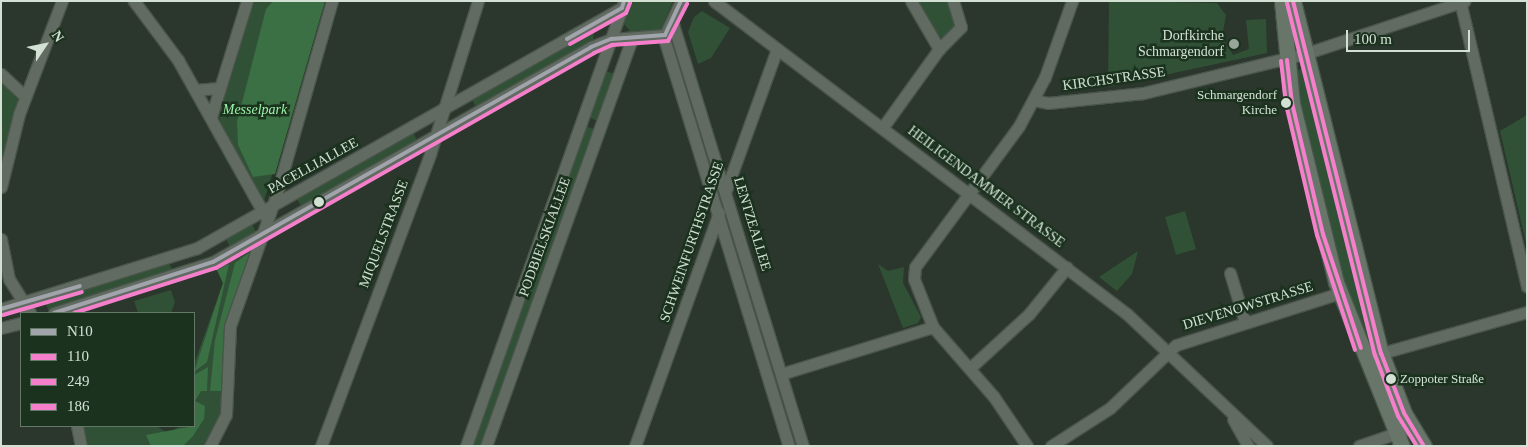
<!DOCTYPE html>
<meta charset="utf-8">
<style>
body{margin:0}
#map{position:relative;width:1528px;height:447px;overflow:hidden;background:#2b372c;font-family:"Times New Roman",serif}
div>[style]{position:absolute}
.green>*{inset:0;background:#305136}
.forest>*{inset:0;background:#3a7043}
.roads{filter:drop-shadow(1px 0 #49544a) drop-shadow(-1px 0 #49544a) drop-shadow(0 1px #49544a) drop-shadow(0 -1px #49544a)}
.minor>*{height:11px;margin:-5.5px;padding:0 5.5px;transform-origin:5.5px;border-radius:5.5px;background:#616b62}
.major>*{height:15px;margin:-7.5px;padding:0 7.5px;transform-origin:7.5px;border-radius:7.5px;background:#677669}
.bus-1>*{height:4px;margin:-2px;padding:0 2px;transform-origin:2px;border-radius:2px;background:#a2a4ac}
.bus-2>*{height:4px;margin:-2px;padding:0 2px;transform-origin:2px;border-radius:2px;background:#f67fcc}
.bus-3>*{height:4px;margin:-2px;padding:0 2px;transform-origin:2px;border-radius:2px;background:#f67fcc}
.bus-4>*{height:4px;margin:-2px;padding:0 2px;transform-origin:2px;border-radius:2px;background:#f67fcc}
.dots>*{width:14px;height:14px;translate:-50% -50%;box-sizing:border-box;border:2px solid #1b321e;border-radius:50%}
span{translate:-50% -50%;white-space:nowrap;text-align:center;line-height:1.15;-webkit-text-stroke:5px #1b321e;paint-order:stroke}
.bus-label{font-size:13px;color:#d2e1d4}
.right{translate:-100% -50%;text-align:right}
.left{translate:0 -50%;text-align:left}
.poi-label{font-size:14px;color:#d2e1d4}
.street-label{font-size:14px;color:#d2e1d4}
.park-label{font-size:14px;color:#9cf2a9;font-style:italic}
.frame{position:absolute;inset:0;border:2px solid #d2e1d4;pointer-events:none}
.legend{position:absolute;left:20px;top:312px;width:175px;height:115px;box-sizing:border-box;background:#1b321e;border:1px solid #647867;margin:0;padding:6px 9px;list-style:none;font-size:15px;color:#d2e1d4}
.legend li{display:flex;align-items:center;gap:10px;height:25px}
.legend b{width:25px;border:1px solid #647867}
.north{position:absolute;left:20px;top:20px;width:50px;height:50px;-webkit-text-stroke:4px #1b321e;paint-order:stroke;rotate:56deg;font-size:14px;font-weight:700;line-height:20px;text-align:center;color:#d2e1d4}
.north::after{content:'';display:block;margin:auto;width:18px;height:22px;background:#d2e1d4;clip-path:polygon(50% 0,100% 100%,50% 72%,0 100%)}
.scale{position:absolute;left:1346px;top:30px;width:124px;height:22px;box-sizing:border-box;border:2px solid #d2e1d4;border-top:0;padding-left:6px;font-size:15px;line-height:18px;white-space:nowrap;color:#d2e1d4;-webkit-text-stroke:4px #1b321e;paint-order:stroke}
</style>
<div id="map">
<div class="green">
<div style="clip-path:polygon(251px 1px,325px 1px,264px 201px,221px 125px,218px 112px)"></div>
<div style="clip-path:polygon(628px 1px,673px 1px,661px 30px,631px 32px,622px 22px)"></div>
<div style="clip-path:polygon(916px 1px,948px 1px,959px 22px,945px 38px,935px 36px)"></div>
<div style="clip-path:polygon(1109px 1px,1217px 3px,1226px 15px,1222px 37px,1233px 55px,1249px 49px,1246px 20px,1266px 19px,1267px 53px,1108px 87px)"></div>
<div style="clip-path:polygon(702px 11px,730px 28px,711px 58px,698px 64px,688px 32px,694px 17px)"></div>
<div style="clip-path:polygon(594px 29px,593px 41px,476px 107px,471px 98px)"></div>
<div style="clip-path:polygon(1303px 69px,1374px 345px,1366px 347px,1347px 298px,1300px 118px,1293px 71px)"></div>
<div style="clip-path:polygon(604px 71px,615px 74px,597px 121px,588px 117px)"></div>
<div style="clip-path:polygon(1px 80px,20px 102px,1px 163px)"></div>
<div style="clip-path:polygon(1527px 115px,1527px 247px,1500px 131px)"></div>
<div style="clip-path:polygon(585px 126px,594px 129px,482px 446px,472px 446px)"></div>
<div style="clip-path:polygon(413px 132px,417px 141px,302px 207px,296px 198px)"></div>
<div style="clip-path:polygon(1185px 211px,1196px 249px,1176px 255px,1165px 217px)"></div>
<div style="clip-path:polygon(252px 224px,256px 232px,230px 247px,226px 239px)"></div>
<div style="clip-path:polygon(254px 249px,228px 319px,222px 412px,206px 446px,85px 446px,81px 426px,156px 426px,168px 433px,180px 426px,194px 426px,194px 364px,223px 283px,217px 270px)"></div>
<div style="clip-path:polygon(1138px 251px,1132px 274px,1117px 291px,1099px 277px)"></div>
<div style="clip-path:polygon(169px 263px,174px 274px,48px 310px,45px 300px)"></div>
<div style="clip-path:polygon(878px 264px,888px 271px,904px 267px,903px 283px,921px 317px,918px 323px,903px 328px)"></div>
<div style="clip-path:polygon(171px 290px,175px 302px,171px 313px,138px 313px,134px 301px)"></div>
</div>
<div class="forest">
<div style="clip-path:polygon(273px 1px,325px 1px,275px 174px,253px 177px,238px 145px,237px 122px,266px 9px)"></div>
<div style="clip-path:polygon(254px 249px,226px 326px,221px 395px,221px 391px,210px 391px,215px 340px,235px 263px)"></div>
<div style="clip-path:polygon(229px 264px,207px 362px,194px 372px,223px 283px,217px 270px)"></div>
<div style="clip-path:polygon(208px 367px,207px 391px,201px 391px,195px 401px,205px 406px,204px 419px,193px 436px,183px 446px,151px 446px,146px 435px,194px 426px,194px 375px)"></div>
</div>
<div class="roads">
<div class="minor">
<div style="left:134px;top:1px;width:74px;rotate:53.3deg"></div>
<div style="left:178px;top:60px;width:182px;rotate:60.8deg"></div>
<div style="left:714px;top:1px;width:518px;rotate:37.16deg"></div>
<div style="left:1127px;top:314px;width:192px;rotate:43.3deg"></div>
<div style="left:911px;top:1px;width:56px;rotate:59.7deg"></div>
<div style="left:939px;top:49px;width:31px;rotate:-45deg"></div>
<div style="left:961px;top:27px;width:27px;rotate:-107deg"></div>
<div style="left:1460px;top:1px;width:293px;rotate:76.8deg"></div>
<div style="left:673px;top:24px;width:442px;rotate:72.9deg"></div>
<div style="left:663px;top:35px;width:430px;rotate:73deg"></div>
<div style="left:1px;top:74px;width:33px;rotate:43deg"></div>
<div style="left:195px;top:90px;width:24px;rotate:-5deg"></div>
<div style="left:1034px;top:100px;width:14px;rotate:12deg"></div>
<div style="left:1048px;top:103px;width:96px;rotate:-6deg"></div>
<div style="left:1143px;top:93px;width:166px;rotate:-13.6deg"></div>
<div style="left:1304px;top:54px;width:169px;rotate:-18.3deg"></div>
<div style="left:211px;top:117px;width:121px;rotate:-72.8deg"></div>
<div style="left:883px;top:127px;width:96px;rotate:-54.3deg"></div>
<div style="left:1px;top:187px;width:75px;rotate:-76.1deg"></div>
<div style="left:19px;top:114px;width:121px;rotate:-69.2deg"></div>
<div style="left:726px;top:190px;width:150px;rotate:-70.1deg"></div>
<div style="left:1px;top:239px;width:41px;rotate:78.7deg"></div>
<div style="left:9px;top:279px;width:40px;rotate:58deg"></div>
<div style="left:1230px;top:273px;width:51px;rotate:73deg"></div>
<div style="left:1px;top:309px;width:205px;rotate:-17.3deg"></div>
<div style="left:197px;top:248px;width:488px;rotate:-29.5deg"></div>
<div style="left:54px;top:313px;width:167px;rotate:-17.8deg"></div>
<div style="left:213px;top:262px;width:435px;rotate:-29.6deg"></div>
<div style="left:591px;top:47px;width:22px;rotate:-22deg"></div>
<div style="left:611px;top:39px;width:54px;rotate:-4.2deg"></div>
<div style="left:665px;top:35px;width:38px;rotate:-65deg"></div>
<div style="left:933px;top:327px;width:93px;rotate:48.9deg"></div>
<div style="left:994px;top:397px;width:59px;rotate:56deg"></div>
<div style="left:1px;top:328px;width:21px;rotate:-14deg"></div>
<div style="left:1375px;top:355px;width:158px;rotate:-15.8deg"></div>
<div style="left:970px;top:368px;width:80px;rotate:-42.5deg"></div>
<div style="left:1029px;top:314px;width:60px;rotate:-51deg"></div>
<div style="left:781px;top:374px;width:159px;rotate:-17.2deg"></div>
<div style="left:933px;top:327px;width:52px;rotate:-111.6deg"></div>
<div style="left:914px;top:279px;width:12px;rotate:-85deg"></div>
<div style="left:915px;top:267px;width:175px;rotate:-53.6deg"></div>
<div style="left:1019px;top:126px;width:55px;rotate:-62deg"></div>
<div style="left:1045px;top:77px;width:81px;rotate:-70.4deg"></div>
<div style="left:1233px;top:419px;width:31px;rotate:61deg"></div>
<div style="left:77px;top:426px;width:20px;rotate:79deg"></div>
<div style="left:210px;top:446px;width:35px;rotate:-63deg"></div>
<div style="left:226px;top:415px;width:89px;rotate:-87.4deg"></div>
<div style="left:230px;top:326px;width:138px;rotate:-70.5deg"></div>
<div style="left:276px;top:196px;width:203px;rotate:-74deg"></div>
<div style="left:321px;top:446px;width:312px;rotate:-69.5deg"></div>
<div style="left:430px;top:154px;width:160px;rotate:-72.6deg"></div>
<div style="left:466px;top:446px;width:469px;rotate:-70.4deg"></div>
<div style="left:486px;top:446px;width:433px;rotate:-70.3deg"></div>
<div style="left:635px;top:446px;width:248px;rotate:-70.2deg"></div>
<div style="left:1051px;top:446px;width:70px;rotate:-32.8deg"></div>
<div style="left:1110px;top:408px;width:91px;rotate:-43.7deg"></div>
<div style="left:1176px;top:345px;width:172px;rotate:-17.6deg"></div>
<div style="left:1359px;top:446px;width:55px;rotate:-19.1deg"></div>
</div>
<div class="major">
<div style="left:1282px;top:1px;width:102px;rotate:84.4deg"></div>
<div style="left:1292px;top:103px;width:184px;rotate:76.2deg"></div>
<div style="left:1336px;top:282px;width:177px;rotate:68.1deg"></div>
<div style="left:1293px;top:1px;width:363px;rotate:76deg"></div>
<div style="left:1381px;top:353px;width:64px;rotate:69deg"></div>
<div style="left:1404px;top:413px;width:39px;rotate:59deg"></div>
</div>
</div>
<div class="bus-1">
<div style="left:567px;top:39px;width:63px;rotate:-29.4deg"></div>
<div style="left:622px;top:8px;width:7px;rotate:-74deg"></div>
<div style="left:1px;top:309px;width:82px;rotate:-16.2deg"></div>
<div style="left:54px;top:313px;width:167px;rotate:-17.8deg"></div>
<div style="left:213px;top:262px;width:435px;rotate:-29.6deg"></div>
<div style="left:591px;top:47px;width:22px;rotate:-22deg"></div>
<div style="left:611px;top:39px;width:54px;rotate:-4.2deg"></div>
<div style="left:665px;top:35px;width:38px;rotate:-65deg"></div>
</div>
<div class="bus-2">
<div style="left:570px;top:44px;width:64px;rotate:-29deg"></div>
<div style="left:626px;top:13px;width:11px;rotate:-68deg"></div>
<div style="left:74px;top:313px;width:149px;rotate:-17.6deg"></div>
<div style="left:216px;top:268px;width:435px;rotate:-29.6deg"></div>
<div style="left:594px;top:53px;width:20px;rotate:-24deg"></div>
<div style="left:612px;top:45px;width:56px;rotate:-4.1deg"></div>
<div style="left:668px;top:41px;width:42px;rotate:-62.8deg"></div>
<div style="left:3px;top:315px;width:82px;rotate:-16.2deg"></div>
</div>
<div class="bus-3">
<div style="left:1293px;top:1px;width:363px;rotate:76deg"></div>
<div style="left:1381px;top:353px;width:64px;rotate:69deg"></div>
<div style="left:1404px;top:413px;width:39px;rotate:59deg"></div>
<div style="left:1287px;top:60px;width:43px;rotate:83.4deg"></div>
<div style="left:1292px;top:103px;width:135px;rotate:76.7deg"></div>
<div style="left:1323px;top:234px;width:120px;rotate:71.6deg"></div>
</div>
<div class="bus-4">
<div style="left:1287px;top:3px;width:363px;rotate:76deg"></div>
<div style="left:1375px;top:355px;width:65px;rotate:69.3deg"></div>
<div style="left:1398px;top:416px;width:36px;rotate:58deg"></div>
<div style="left:1281px;top:61px;width:43px;rotate:83.4deg"></div>
<div style="left:1286px;top:104px;width:135px;rotate:76.7deg"></div>
<div style="left:1317px;top:235px;width:121px;rotate:71.7deg"></div>
</div>
<div class="dots">
<div style="left:1234px;top:44px;background:#98a699"></div>
<div style="left:1286px;top:103px;background:#d2e1d4"></div>
<div style="left:319px;top:202px;background:#d2e1d4"></div>
<div style="left:1391px;top:379px;background:#d2e1d4"></div>
</div>
<div class="bus-label">
<span class="right" style="left:1277px;top:103px">Schmargendorf<br>Kirche</span>
<span class="left" style="left:1400px;top:379px">Zoppoter Straße</span>
</div>
<div class="poi-label">
<span class="right" style="left:1224px;top:44px">Dorfkirche<br>Schmargendorf</span>
</div>
<div class="street-label">
<span style="left:1114px;top:79px;rotate:-8deg">KIRCHSTRASSE</span>
<span style="left:313px;top:166px;rotate:-29deg">PACELLIALLEE</span>
<span style="left:986px;top:187px;rotate:37deg">HEILIGENDAMMER STRASSE</span>
<span style="left:752px;top:224px;rotate:73deg">LENTZEALLEE</span>
<span style="left:384px;top:234px;rotate:-69deg">MIQUELSTRASSE</span>
<span style="left:545px;top:237px;rotate:-70deg">PODBIELSKIALLEE</span>
<span style="left:692px;top:242px;rotate:-71deg">SCHWEINFURTHSTRASSE</span>
<span style="left:1248px;top:306px;rotate:-17deg">DIEVENOWSTRASSE</span>
</div>
<div class="park-label">
<span style="left:255px;top:110px">Messelpark</span>
</div>
<div class="frame"></div>
<ul class="legend">
<li><b style="height:6px;background:#a2a4ac"></b>N10</li>
<li><b style="height:6px;background:#f67fcc"></b>110</li>
<li><b style="height:6px;background:#f67fcc"></b>249</li>
<li><b style="height:6px;background:#f67fcc"></b>186</li>
</ul>
<div class="north">N</div>
<div class="scale">100 m</div>
</div>
